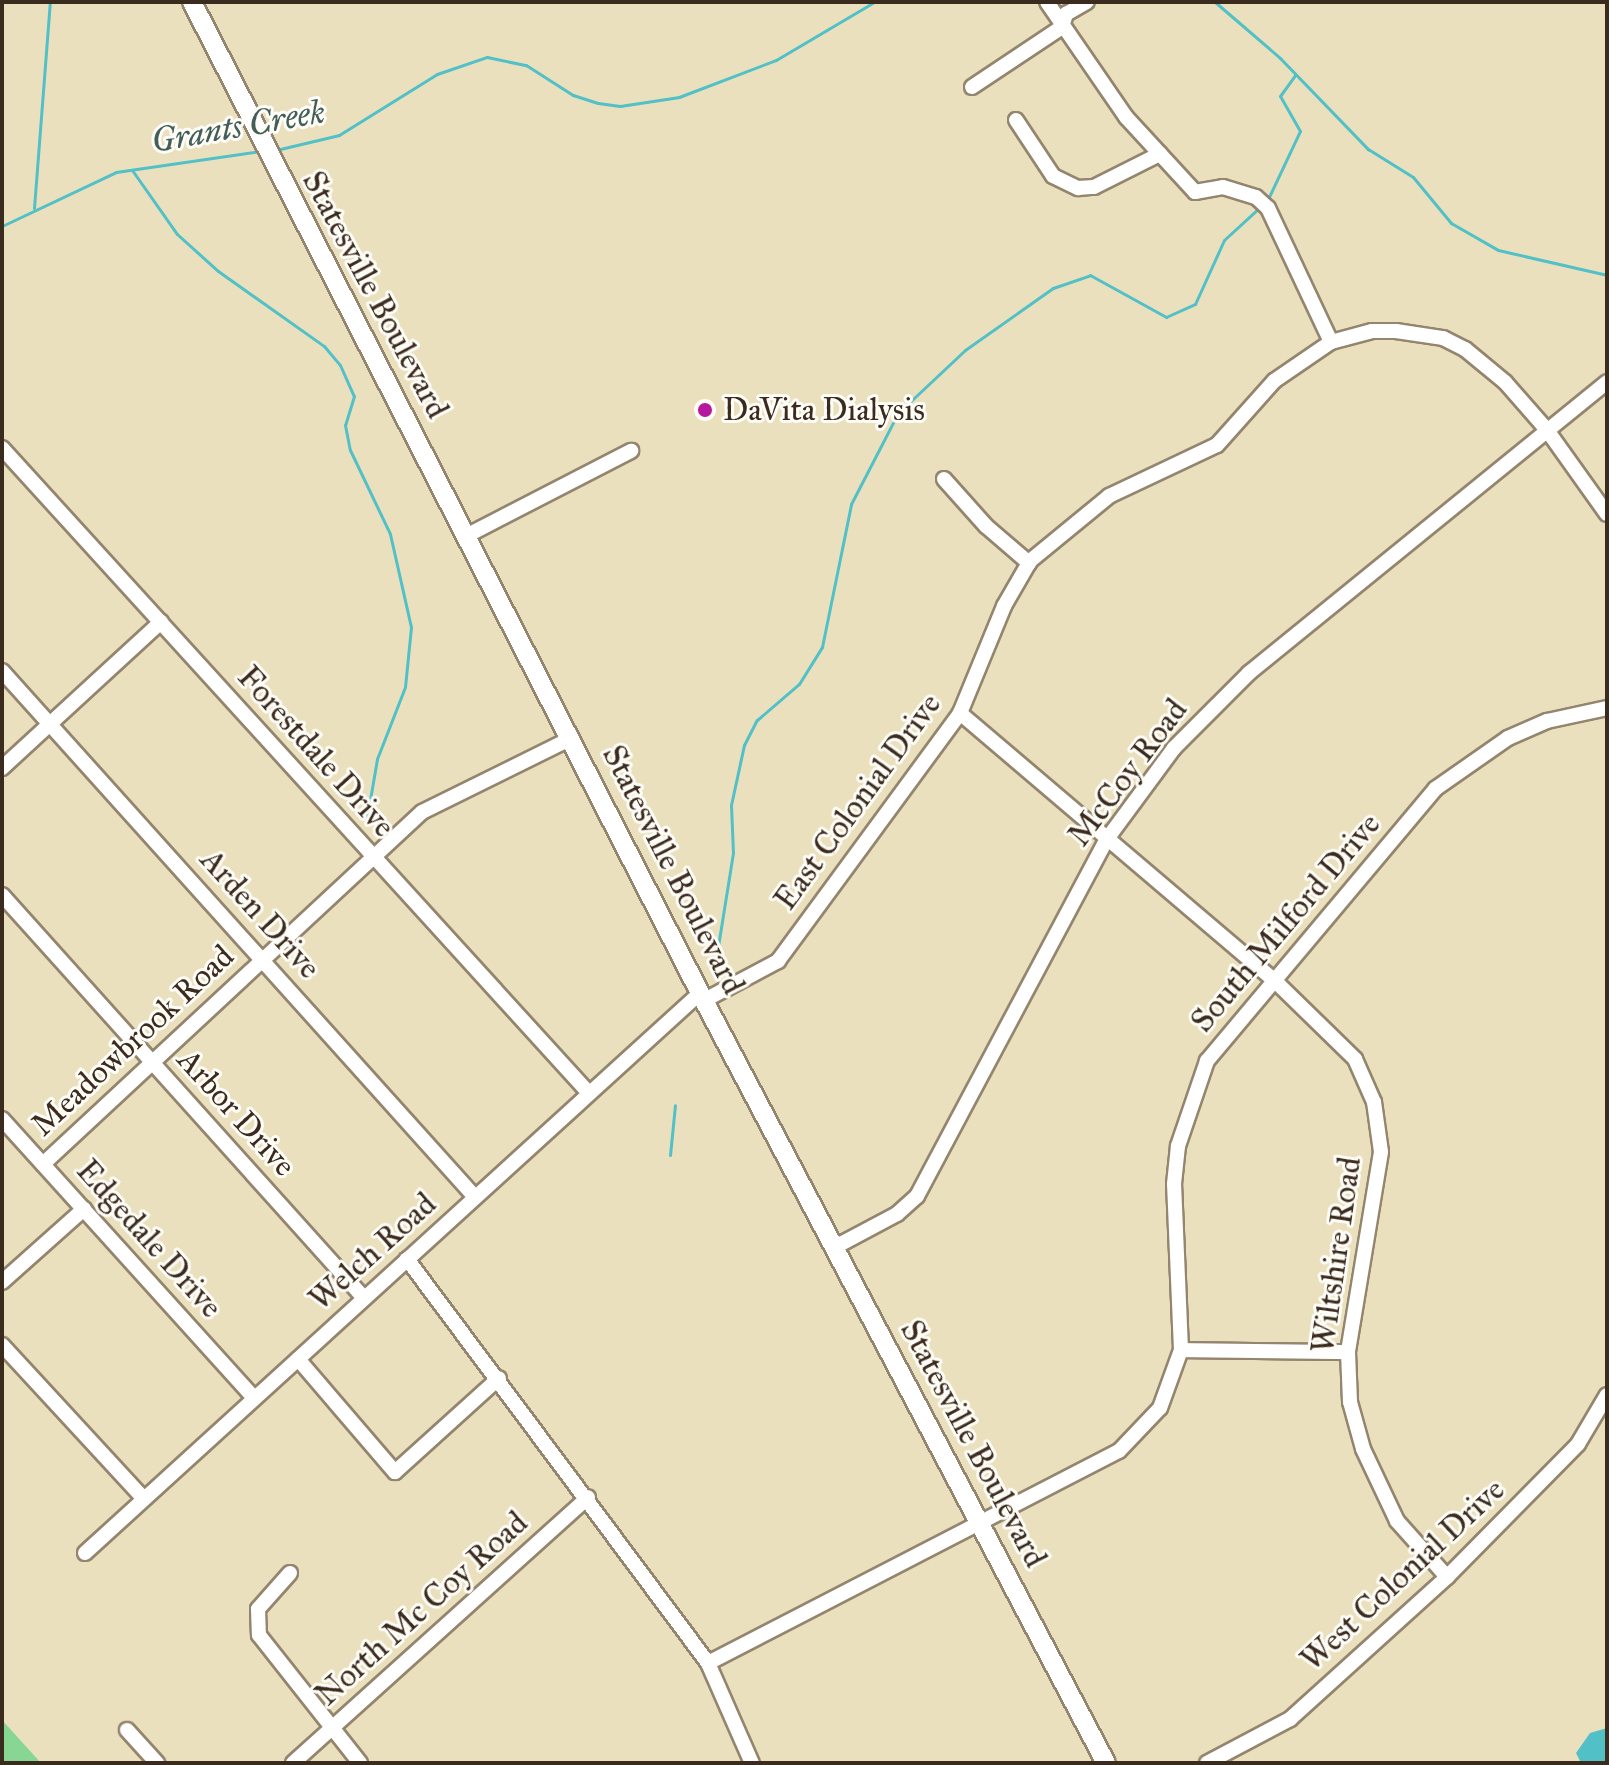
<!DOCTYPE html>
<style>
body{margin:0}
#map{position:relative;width:1609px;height:1765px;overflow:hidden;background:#ebe0bd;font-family:"IM FELL Great Primer",serif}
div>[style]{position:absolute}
.green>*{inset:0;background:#87d694}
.water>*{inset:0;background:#52c0c7}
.stream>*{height:3px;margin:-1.5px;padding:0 1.5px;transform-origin:1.5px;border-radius:1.5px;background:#52c0c7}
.roads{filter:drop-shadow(2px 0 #93856e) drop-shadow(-2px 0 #93856e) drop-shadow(0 2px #93856e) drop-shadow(0 -2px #93856e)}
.minor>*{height:14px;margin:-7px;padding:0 7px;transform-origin:7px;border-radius:7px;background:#fff}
.major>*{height:18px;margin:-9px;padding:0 9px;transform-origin:9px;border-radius:9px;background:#fff}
.dots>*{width:22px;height:22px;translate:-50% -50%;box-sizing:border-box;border:4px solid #fdfcf7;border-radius:50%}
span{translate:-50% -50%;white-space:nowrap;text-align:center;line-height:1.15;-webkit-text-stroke:6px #fdfcf7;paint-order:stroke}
.street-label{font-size:32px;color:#3b2a1e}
.poi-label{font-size:32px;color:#3b2a1e}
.left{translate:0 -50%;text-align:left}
.water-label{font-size:34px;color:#435e59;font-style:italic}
.frame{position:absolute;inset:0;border:4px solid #3b2a1e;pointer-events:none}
</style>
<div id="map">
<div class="green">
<div style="clip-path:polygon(2px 1720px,41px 1763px,2px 1763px)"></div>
</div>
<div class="water">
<div style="clip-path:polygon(1607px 1728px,1607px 1763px,1581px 1763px,1576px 1753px,1590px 1733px)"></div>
</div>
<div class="stream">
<div style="left:1215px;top:2px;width:86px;rotate:40.7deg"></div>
<div style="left:1280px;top:58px;width:127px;rotate:46deg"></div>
<div style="left:1368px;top:149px;width:53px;rotate:31.9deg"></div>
<div style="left:1413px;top:177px;width:60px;rotate:50.4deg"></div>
<div style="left:1451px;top:223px;width:54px;rotate:29.9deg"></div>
<div style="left:1498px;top:250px;width:112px;rotate:12.9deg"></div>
<div style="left:276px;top:150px;width:65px;rotate:-13.4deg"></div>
<div style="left:339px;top:135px;width:115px;rotate:-31.9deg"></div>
<div style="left:437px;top:74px;width:53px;rotate:-18.8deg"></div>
<div style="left:487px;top:57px;width:40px;rotate:12deg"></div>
<div style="left:526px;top:65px;width:56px;rotate:32.6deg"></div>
<div style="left:573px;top:95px;width:26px;rotate:18deg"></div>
<div style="left:598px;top:103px;width:22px;rotate:8deg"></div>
<div style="left:620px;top:106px;width:60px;rotate:-8.7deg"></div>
<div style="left:679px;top:97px;width:104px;rotate:-20.9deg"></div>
<div style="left:776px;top:60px;width:114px;rotate:-30.6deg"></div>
<div style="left:132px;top:170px;width:78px;rotate:54.9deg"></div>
<div style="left:177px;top:234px;width:55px;rotate:42.1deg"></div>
<div style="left:218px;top:271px;width:130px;rotate:35.3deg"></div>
<div style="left:324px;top:346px;width:25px;rotate:50deg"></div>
<div style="left:340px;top:365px;width:34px;rotate:66deg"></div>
<div style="left:354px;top:396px;width:30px;rotate:107deg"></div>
<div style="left:345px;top:425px;width:25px;rotate:79deg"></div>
<div style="left:350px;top:450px;width:93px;rotate:64.5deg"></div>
<div style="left:390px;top:534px;width:95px;rotate:77.3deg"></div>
<div style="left:411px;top:627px;width:60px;rotate:95.7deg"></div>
<div style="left:405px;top:687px;width:77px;rotate:111.3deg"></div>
<div style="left:377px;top:759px;width:59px;rotate:99.8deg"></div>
<div style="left:1268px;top:199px;width:75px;rotate:-64.8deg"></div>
<div style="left:1300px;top:131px;width:40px;rotate:-119.7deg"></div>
<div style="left:1280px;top:96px;width:26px;rotate:-54deg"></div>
<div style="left:34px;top:208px;width:207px;rotate:-85.6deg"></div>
<div style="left:2px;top:226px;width:126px;rotate:-25.3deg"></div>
<div style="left:116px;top:172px;width:146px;rotate:-8.3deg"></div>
<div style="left:715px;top:965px;width:113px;rotate:-80.9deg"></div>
<div style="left:733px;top:853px;width:48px;rotate:-92.4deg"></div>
<div style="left:731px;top:805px;width:61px;rotate:-77.8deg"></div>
<div style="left:744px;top:745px;width:28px;rotate:-63deg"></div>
<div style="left:757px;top:720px;width:55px;rotate:-40.6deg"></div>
<div style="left:799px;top:684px;width:44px;rotate:-58.1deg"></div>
<div style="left:822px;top:647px;width:146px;rotate:-78.5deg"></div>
<div style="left:851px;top:504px;width:102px;rotate:-62.7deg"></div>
<div style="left:898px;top:413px;width:92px;rotate:-43.2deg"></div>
<div style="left:965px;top:350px;width:108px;rotate:-35.2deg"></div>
<div style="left:1053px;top:288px;width:39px;rotate:-19deg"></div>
<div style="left:1090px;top:275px;width:87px;rotate:28.9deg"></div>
<div style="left:1166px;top:317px;width:32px;rotate:-24deg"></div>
<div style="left:1195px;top:304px;width:70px;rotate:-65.6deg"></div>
<div style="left:1224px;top:240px;width:46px;rotate:-42.4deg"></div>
<div style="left:670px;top:1155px;width:50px;rotate:-84.3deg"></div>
</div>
<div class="roads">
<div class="minor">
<div style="left:1047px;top:2px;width:140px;rotate:55.5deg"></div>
<div style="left:1126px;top:117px;width:102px;rotate:47.4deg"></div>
<div style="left:1195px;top:192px;width:28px;rotate:-10deg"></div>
<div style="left:1223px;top:187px;width:34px;rotate:17deg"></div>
<div style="left:1256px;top:197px;width:16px;rotate:43deg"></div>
<div style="left:1268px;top:208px;width:148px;rotate:64.8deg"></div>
<div style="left:972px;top:87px;width:108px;rotate:-33.7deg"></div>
<div style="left:1062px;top:27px;width:14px;rotate:-73deg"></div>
<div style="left:1066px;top:14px;width:24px;rotate:-30deg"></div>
<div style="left:1016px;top:120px;width:67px;rotate:56.5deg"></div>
<div style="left:1053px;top:176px;width:28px;rotate:26deg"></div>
<div style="left:1078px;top:188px;width:16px;rotate:-4deg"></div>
<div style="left:1094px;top:187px;width:74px;rotate:-26.6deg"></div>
<div style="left:2px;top:448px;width:871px;rotate:47.7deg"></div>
<div style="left:944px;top:479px;width:63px;rotate:48.2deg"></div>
<div style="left:986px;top:526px;width:57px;rotate:40.7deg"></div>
<div style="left:466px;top:536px;width:186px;rotate:-27.3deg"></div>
<div style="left:2px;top:671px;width:707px;rotate:48.04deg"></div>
<div style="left:960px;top:713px;width:411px;rotate:40.4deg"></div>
<div style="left:1273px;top:979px;width:115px;rotate:44.3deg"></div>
<div style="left:1355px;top:1059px;width:47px;rotate:66.2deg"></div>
<div style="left:1374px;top:1102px;width:50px;rotate:82deg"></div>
<div style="left:1381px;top:1152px;width:203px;rotate:99.4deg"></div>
<div style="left:1348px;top:1352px;width:50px;rotate:87.7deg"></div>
<div style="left:1350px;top:1402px;width:49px;rotate:74.5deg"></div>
<div style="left:1363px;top:1449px;width:80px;rotate:64.7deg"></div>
<div style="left:1397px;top:1521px;width:75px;rotate:48.2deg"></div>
<div style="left:2px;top:768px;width:216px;rotate:-42.6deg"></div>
<div style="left:2px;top:895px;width:542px;rotate:48.07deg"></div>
<div style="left:705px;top:1000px;width:83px;rotate:-28.1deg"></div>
<div style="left:778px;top:961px;width:308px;rotate:-53.7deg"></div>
<div style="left:960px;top:713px;width:116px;rotate:-67.6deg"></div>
<div style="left:1004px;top:606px;width:52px;rotate:-60deg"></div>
<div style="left:1030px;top:561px;width:102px;rotate:-39.4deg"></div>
<div style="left:1109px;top:496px;width:119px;rotate:-25.3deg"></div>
<div style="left:1217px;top:445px;width:86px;rotate:-48.3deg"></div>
<div style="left:1274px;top:381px;width:69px;rotate:-34.4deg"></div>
<div style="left:1331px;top:342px;width:42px;rotate:-15deg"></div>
<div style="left:1372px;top:331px;width:24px"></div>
<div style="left:1396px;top:331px;width:48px;rotate:8.5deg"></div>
<div style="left:1443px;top:338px;width:25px;rotate:27deg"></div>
<div style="left:1465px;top:349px;width:52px;rotate:39.5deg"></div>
<div style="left:1505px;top:382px;width:64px;rotate:48.8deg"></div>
<div style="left:1547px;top:430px;width:103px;rotate:54.5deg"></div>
<div style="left:2px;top:1119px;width:376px;rotate:47.9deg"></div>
<div style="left:43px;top:1164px;width:517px;rotate:-42.88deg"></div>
<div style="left:422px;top:812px;width:167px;rotate:-26.3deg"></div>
<div style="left:835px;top:1247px;width:70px;rotate:-28deg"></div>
<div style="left:897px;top:1214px;width:27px;rotate:-42deg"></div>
<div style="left:917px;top:1196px;width:404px;rotate:-62deg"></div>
<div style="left:1107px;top:839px;width:113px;rotate:-53.6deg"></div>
<div style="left:1174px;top:748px;width:106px;rotate:-45deg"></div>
<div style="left:1249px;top:673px;width:461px;rotate:-39.1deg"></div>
<div style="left:407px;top:1259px;width:504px;rotate:53.31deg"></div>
<div style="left:708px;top:1663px;width:109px;rotate:66.3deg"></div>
<div style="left:2px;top:1282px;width:110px;rotate:-41.7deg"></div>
<div style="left:2px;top:1345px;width:209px;rotate:47.3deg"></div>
<div style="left:1181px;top:1350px;width:167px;rotate:0.7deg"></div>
<div style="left:298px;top:1359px;width:149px;rotate:49.4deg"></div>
<div style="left:395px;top:1472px;width:140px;rotate:-42.1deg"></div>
<div style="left:85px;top:1553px;width:832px;rotate:-42.32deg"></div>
<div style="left:290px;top:1573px;width:48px;rotate:131.6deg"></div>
<div style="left:258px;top:1609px;width:26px;rotate:88deg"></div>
<div style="left:259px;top:1635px;width:163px;rotate:51.7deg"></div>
<div style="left:708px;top:1663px;width:462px;rotate:-27.3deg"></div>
<div style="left:1119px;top:1451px;width:59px;rotate:-46.4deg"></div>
<div style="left:1160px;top:1408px;width:62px;rotate:-70.1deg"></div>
<div style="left:1181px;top:1350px;width:166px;rotate:-92.4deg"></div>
<div style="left:1174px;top:1184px;width:38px;rotate:-84deg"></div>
<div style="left:1178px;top:1146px;width:90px;rotate:-71.2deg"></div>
<div style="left:1207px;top:1061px;width:355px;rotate:-50deg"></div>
<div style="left:1435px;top:789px;width:89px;rotate:-34.9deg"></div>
<div style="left:1508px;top:738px;width:43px;rotate:-23.6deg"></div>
<div style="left:1547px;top:721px;width:61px;rotate:-12.2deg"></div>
<div style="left:127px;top:1730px;width:45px;rotate:47.7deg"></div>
<div style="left:293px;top:1763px;width:397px;rotate:-42deg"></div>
<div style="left:1207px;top:1763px;width:94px;rotate:-27.9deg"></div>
<div style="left:1290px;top:1719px;width:212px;rotate:-42.1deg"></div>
<div style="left:1447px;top:1577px;width:187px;rotate:-45.4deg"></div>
<div style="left:1578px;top:1444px;width:57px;rotate:-59.4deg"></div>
</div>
<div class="major">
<div style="left:192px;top:2px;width:1114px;rotate:62.86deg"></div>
<div style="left:700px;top:993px;width:870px;rotate:62.2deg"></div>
</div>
</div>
<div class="dots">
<div style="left:705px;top:410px;background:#b5179e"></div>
</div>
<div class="street-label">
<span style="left:375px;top:295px;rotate:62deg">Statesville Boulevard</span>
<span style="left:316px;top:752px;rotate:48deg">Forestdale Drive</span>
<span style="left:1128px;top:773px;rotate:-53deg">McCoy Road</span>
<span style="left:858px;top:802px;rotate:-54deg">East Colonial Drive</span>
<span style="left:673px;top:870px;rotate:63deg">Statesville Boulevard</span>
<span style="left:260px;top:914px;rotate:48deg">Arden Drive</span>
<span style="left:1286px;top:923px;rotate:-50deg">South Milford Drive</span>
<span style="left:133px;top:1041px;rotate:-43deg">Meadowbrook Road</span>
<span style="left:236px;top:1113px;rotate:48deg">Arbor Drive</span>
<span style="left:149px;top:1239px;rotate:48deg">Edgedale Drive</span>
<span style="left:373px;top:1252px;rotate:-42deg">Welch Road</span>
<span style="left:1337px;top:1255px;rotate:-82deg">Wiltshire Road</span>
<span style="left:973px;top:1444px;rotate:62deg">Statesville Boulevard</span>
<span style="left:1403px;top:1575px;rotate:-43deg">West Colonial Drive</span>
<span style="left:422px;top:1609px;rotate:-42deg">North Mc Coy Road</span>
</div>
<div class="poi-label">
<span class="left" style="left:723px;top:410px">DaVita Dialysis</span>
</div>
<div class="water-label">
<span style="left:238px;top:126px;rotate:-10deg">Grants Creek</span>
</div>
<div class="frame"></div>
</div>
